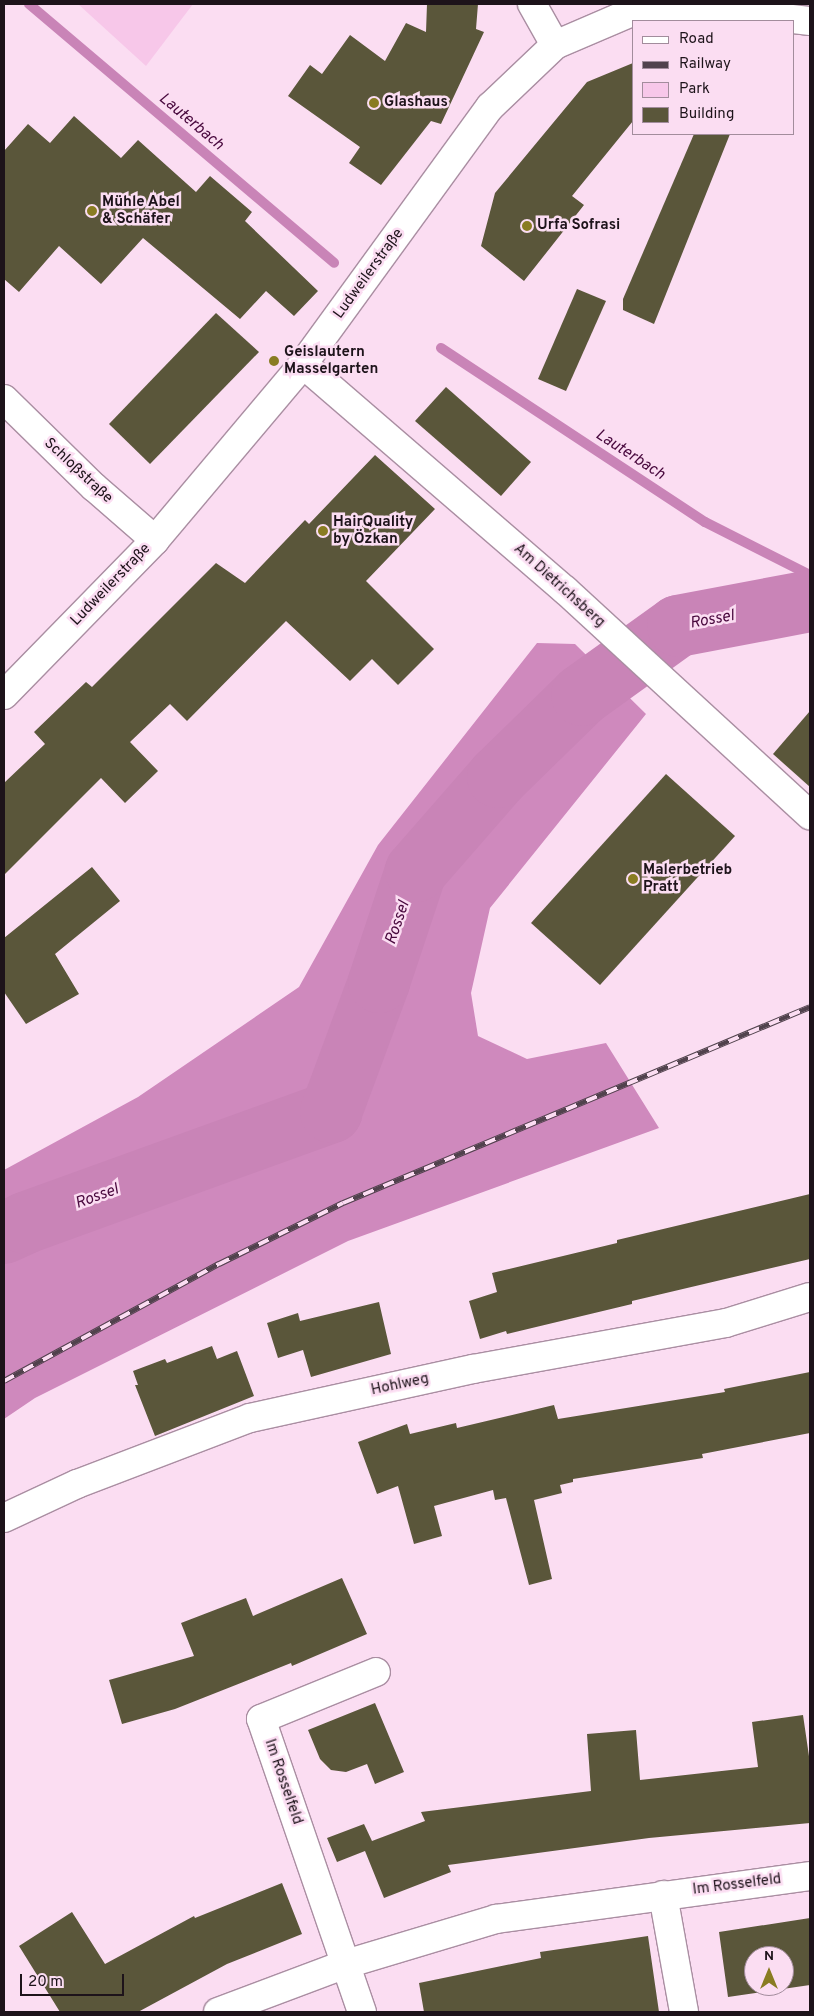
<!DOCTYPE html>
<meta charset="utf-8">
<style>
body{margin:0}
#map{position:relative;width:814px;height:2016px;overflow:hidden;background:#fbddf2;font-family:Overpass,sans-serif}
div>[style]{position:absolute}
.green>*{inset:0;background:#f7c7e9}
.forest>*{inset:0;background:#cf89bd}
.stream>*{height:10px;margin:-5px;padding:0 5px;transform-origin:5px;border-radius:5px;background:#c984b7}
.river>*{height:62px;margin:-31px;padding:0 31px;transform-origin:31px;border-radius:31px;background:#c984b7}
.building>*{inset:0;background:#5a563a}
.roads{filter:drop-shadow(1px 0 #aa8ea2) drop-shadow(-1px 0 #aa8ea2) drop-shadow(0 1px #aa8ea2) drop-shadow(0 -1px #aa8ea2)}
.street>*{height:28px;margin:-14px;padding:0 14px;transform-origin:14px;border-radius:14px;background:#fff}
.secondary>*{height:28px;margin:-14px;padding:0 14px;transform-origin:14px;border-radius:14px;background:#fff}
.rail>*{height:5.5px;margin-top:-2.75px;transform-origin:0;background:repeating-linear-gradient(90deg,#fbddf2 0 11px,#51424d 0 22px);box-sizing:border-box;border-block:1px solid #51424d}
.dots>*{width:14px;height:14px;translate:-50% -50%;box-sizing:border-box;border:2px solid #fbddf2;border-radius:50%}
span{translate:-50% -50%;white-space:nowrap;text-align:center;line-height:1.15;-webkit-text-stroke:5px #fbddf2;paint-order:stroke}
.poi-label{font-size:15px;color:#1d131a;font-weight:700}
.left{translate:0 -50%;text-align:left}
.street-label{font-size:15px;color:#1d131a}
.water-label{font-size:16px;color:#48083d;font-style:italic}
.frame{position:absolute;inset:0;border:5px solid #1d131a;pointer-events:none}
.legend{position:absolute;left:632px;top:20px;width:162px;height:115px;box-sizing:border-box;background:#fbddf2;border:1px solid #a28c9c;margin:0;padding:6px 9px;list-style:none;font-size:15px;color:#1d131a}
.legend li{display:flex;align-items:center;gap:10px;height:25px}
.legend b{width:25px;border:1px solid #a28c9c}
.north{position:absolute;left:744px;top:1946px;width:50px;height:50px;box-sizing:border-box;background:#fbddf2;border:1px solid #a28c9c;border-radius:50%;rotate:0deg;font-size:14px;font-weight:700;line-height:20px;text-align:center;color:#1d131a}
.north::after{content:'';display:block;margin:auto;width:18px;height:22px;background:#897c22;clip-path:polygon(50% 0,100% 100%,50% 72%,0 100%)}
.scale{position:absolute;left:20px;top:1974px;width:104px;height:22px;box-sizing:border-box;border:2px solid #1d131a;border-top:0;padding-left:6px;font-size:15px;line-height:18px;white-space:nowrap;color:#1d131a;-webkit-text-stroke:4px #fbddf2;paint-order:stroke}
</style>
<div id="map">
<div class="green">
<div style="clip-path:polygon(78px 4px,193px 4px,146px 66px)"></div>
</div>
<div class="forest">
<div style="clip-path:polygon(537px 643px,575px 644px,646px 714px,490px 908px,471px 993px,478px 1036px,527px 1059px,606px 1043px,659px 1128px,348px 1241px,35px 1398px,4px 1419px,4px 1170px,138px 1097px,299px 987px,378px 845px)"></div>
</div>
<div class="stream">
<div style="left:29px;top:4px;width:400px;rotate:40.3deg"></div>
<div style="left:441px;top:348px;width:316px;rotate:33.4deg"></div>
<div style="left:705px;top:522px;width:118px;rotate:26.8deg"></div>
</div>
<div class="river">
<div style="left:4px;top:1233px;width:23px;rotate:-25deg"></div>
<div style="left:25px;top:1223px;width:326px;rotate:-19.9deg"></div>
<div style="left:331px;top:1112px;width:139px;rotate:-69.7deg"></div>
<div style="left:379px;top:982px;width:117px;rotate:-71.6deg"></div>
<div style="left:416px;top:871px;width:125px;rotate:-48.9deg"></div>
<div style="left:498px;top:777px;width:117px;rotate:-44.3deg"></div>
<div style="left:582px;top:695px;width:118px;rotate:-35.7deg"></div>
<div style="left:678px;top:626px;width:134px;rotate:-10.7deg"></div>
</div>
<div class="building">
<div style="clip-path:polygon(427px 4px,478px 4px,476px 29px,484px 32px,441px 124px,431px 121px,381px 185px,349px 163px,360px 147px,288px 96px,310px 65px,322px 74px,350px 35px,385px 61px,406px 23px,426px 32px)"></div>
<div style="clip-path:polygon(633px 63px,633px 121px,572px 196px,584px 205px,524px 281px,481px 246px,495px 193px,587px 82px)"></div>
<div style="clip-path:polygon(74px 116px,121px 158px,138px 140px,196px 192px,210px 176px,252px 212px,245px 221px,318px 291px,294px 316px,266px 291px,240px 319px,143px 238px,101px 284px,59px 246px,19px 292px,4px 279px,4px 151px,28px 124px,50px 143px)"></div>
<div style="clip-path:polygon(694px 134px,730px 134px,654px 324px,623px 310px,623px 299px)"></div>
<div style="clip-path:polygon(577px 289px,606px 301px,566px 391px,538px 379px)"></div>
<div style="clip-path:polygon(216px 313px,259px 352px,150px 464px,109px 424px)"></div>
<div style="clip-path:polygon(446px 387px,531px 462px,501px 496px,415px 421px)"></div>
<div style="clip-path:polygon(375px 455px,435px 509px,366px 581px,434px 649px,398px 685px,372px 659px,350px 681px,286px 621px,187px 721px,170px 704px,130px 742px,158px 771px,125px 803px,101px 778px,4px 875px,4px 783px,45px 744px,34px 732px,86px 682px,92px 687px,216px 563px,245px 583px,305px 520px,309px 524px)"></div>
<div style="clip-path:polygon(810px 711px,810px 787px,773px 754px)"></div>
<div style="clip-path:polygon(666px 774px,735px 836px,600px 985px,531px 923px)"></div>
<div style="clip-path:polygon(92px 867px,120px 901px,55px 954px,79px 994px,26px 1024px,4px 992px,4px 938px)"></div>
<div style="clip-path:polygon(810px 1194px,810px 1259px,632px 1301px,632px 1304px,507px 1334px,506px 1331px,480px 1339px,469px 1301px,497px 1292px,492px 1273px,617px 1243px,617px 1240px)"></div>
<div style="clip-path:polygon(379px 1302px,391px 1354px,311px 1377px,303px 1350px,278px 1358px,267px 1323px,298px 1313px,300px 1321px)"></div>
<div style="clip-path:polygon(212px 1346px,217px 1359px,237px 1351px,254px 1396px,155px 1436px,135px 1385px,138px 1385px,133px 1371px,165px 1359px,167px 1363px)"></div>
<div style="clip-path:polygon(810px 1372px,810px 1433px,702px 1454px,703px 1458px,573px 1479px,573px 1482px,560px 1485px,562px 1493px,534px 1500px,552px 1579px,529px 1585px,506px 1498px,495px 1500px,493px 1490px,434px 1506px,442px 1536px,414px 1544px,398px 1486px,377px 1494px,358px 1442px,407px 1424px,410px 1434px,456px 1423px,457px 1428px,554px 1405px,558px 1419px,725px 1392px,724px 1389px)"></div>
<div style="clip-path:polygon(342px 1578px,367px 1634px,292px 1666px,291px 1663px,175px 1709px,122px 1724px,109px 1680px,194px 1656px,181px 1623px,246px 1598px,253px 1616px)"></div>
<div style="clip-path:polygon(375px 1703px,404px 1772px,375px 1784px,367px 1764px,346px 1772px,331px 1770px,320px 1759px,308px 1730px)"></div>
<div style="clip-path:polygon(803px 1715px,810px 1763px,810px 1823px,649px 1838px,448px 1865px,451px 1872px,384px 1898px,365px 1851px,337px 1862px,327px 1838px,364px 1824px,372px 1841px,425px 1821px,421px 1812px,591px 1791px,587px 1734px,636px 1730px,640px 1780px,758px 1767px,752px 1722px)"></div>
<div style="clip-path:polygon(282px 1883px,302px 1934px,227px 1964px,138px 2012px,60px 2012px,19px 1946px,72px 1912px,105px 1964px,194px 1916px,195px 1918px)"></div>
<div style="clip-path:polygon(evenodd,810px 1918px,810px 1985px,728px 1997px,719px 1932px,810px 1918px,754px 1956px,784px 1956px,784px 1986px,754px 1986px,754px 1956px)"></div>
<div style="clip-path:polygon(648px 1936px,659px 2012px,424px 2012px,419px 1983px,541px 1958px,540px 1952px)"></div>
</div>
<div class="roads">
<div class="street">
<div style="left:532px;top:4px;width:47px;rotate:60.7deg"></div>
<div style="left:303px;top:364px;width:346px;rotate:40.8deg"></div>
<div style="left:565px;top:590px;width:333px;rotate:42.6deg"></div>
<div style="left:4px;top:399px;width:126px;rotate:44.4deg"></div>
<div style="left:94px;top:487px;width:81px;rotate:41deg"></div>
<div style="left:4px;top:1518px;width:81px;rotate:-25deg"></div>
<div style="left:77px;top:1484px;width:185px;rotate:-20.9deg"></div>
<div style="left:250px;top:1418px;width:228px;rotate:-12.4deg"></div>
<div style="left:473px;top:1369px;width:257px;rotate:-10.3deg"></div>
<div style="left:726px;top:1323px;width:88px;rotate:-17.2deg"></div>
<div style="left:663px;top:1895px;width:119px;rotate:79.8deg"></div>
<div style="left:218px;top:2012px;width:137px;rotate:-20.6deg"></div>
<div style="left:346px;top:1964px;width:157px;rotate:-16.7deg"></div>
<div style="left:496px;top:1919px;width:317px;rotate:-7.8deg"></div>
<div style="left:362px;top:2012px;width:310px;rotate:-109deg"></div>
<div style="left:261px;top:1719px;width:124px;rotate:-22.2deg"></div>
</div>
<div class="secondary">
<div style="left:4px;top:695px;width:216px;rotate:-45.7deg"></div>
<div style="left:155px;top:540px;width:230px;rotate:-49.9deg"></div>
<div style="left:303px;top:364px;width:318px;rotate:-54deg"></div>
<div style="left:490px;top:107px;width:90px;rotate:-43.6deg"></div>
<div style="left:555px;top:45px;width:84px;rotate:-23.2deg"></div>
<div style="left:632px;top:12px;width:93px;rotate:-0.6deg"></div>
<div style="left:725px;top:11px;width:86px;rotate:6.7deg"></div>
</div>
</div>
<div class="rail">
<div style="left:4px;top:1381px;width:245px;rotate:-28.6deg"></div>
<div style="left:219px;top:1264px;width:138px;rotate:-26.2deg"></div>
<div style="left:343px;top:1203px;width:506px;rotate:-22.77deg"></div>
</div>
<div class="dots">
<div style="left:374px;top:103px;background:#897c22"></div>
<div style="left:92px;top:211px;background:#897c22"></div>
<div style="left:527px;top:226px;background:#897c22"></div>
<div style="left:274px;top:361px;background:#897c22"></div>
<div style="left:323px;top:531px;background:#897c22"></div>
<div style="left:633px;top:879px;background:#897c22"></div>
</div>
<div class="poi-label">
<span class="left" style="left:384px;top:103px">Glashaus</span>
<span class="left" style="left:102px;top:211px">Mühle Abel<br>&amp; Schäfer</span>
<span class="left" style="left:537px;top:226px">Urfa Sofrasi</span>
<span class="left" style="left:284px;top:361px">Geislautern<br>Masselgarten</span>
<span class="left" style="left:333px;top:531px">HairQuality<br>by Özkan</span>
<span class="left" style="left:643px;top:879px">Malerbetrieb<br>Pratt</span>
</div>
<div class="street-label">
<span style="left:369px;top:274px;rotate:-54deg">Ludweilerstraße</span>
<span style="left:78px;top:471px;rotate:43deg">Schloßstraße</span>
<span style="left:111px;top:585px;rotate:-46deg">Ludweilerstraße</span>
<span style="left:559px;top:586px;rotate:42deg">Am Dietrichsberg</span>
<span style="left:400px;top:1385px;rotate:-12deg">Hohlweg</span>
<span style="left:283px;top:1782px;rotate:71deg">Im Rosselfeld</span>
<span style="left:737px;top:1885px;rotate:-7deg">Im Rosselfeld</span>
</div>
<div class="water-label">
<span style="left:191px;top:122px;rotate:40deg">Lauterbach</span>
<span style="left:630px;top:455px;rotate:33deg">Lauterbach</span>
<span style="left:712px;top:620px;rotate:-10deg">Rossel</span>
<span style="left:398px;top:923px;rotate:-71deg">Rossel</span>
<span style="left:97px;top:1197px;rotate:-20deg">Rossel</span>
</div>
<div class="frame"></div>
<ul class="legend">
<li><b style="height:6px;background:#fff"></b>Road</li>
<li><b style="height:6px;background:#51424d"></b>Railway</li>
<li><b style="height:14px;background:#f7c7e9"></b>Park</li>
<li><b style="height:14px;background:#5a563a"></b>Building</li>
</ul>
<div class="north">N</div>
<div class="scale">20 m</div>
</div>
